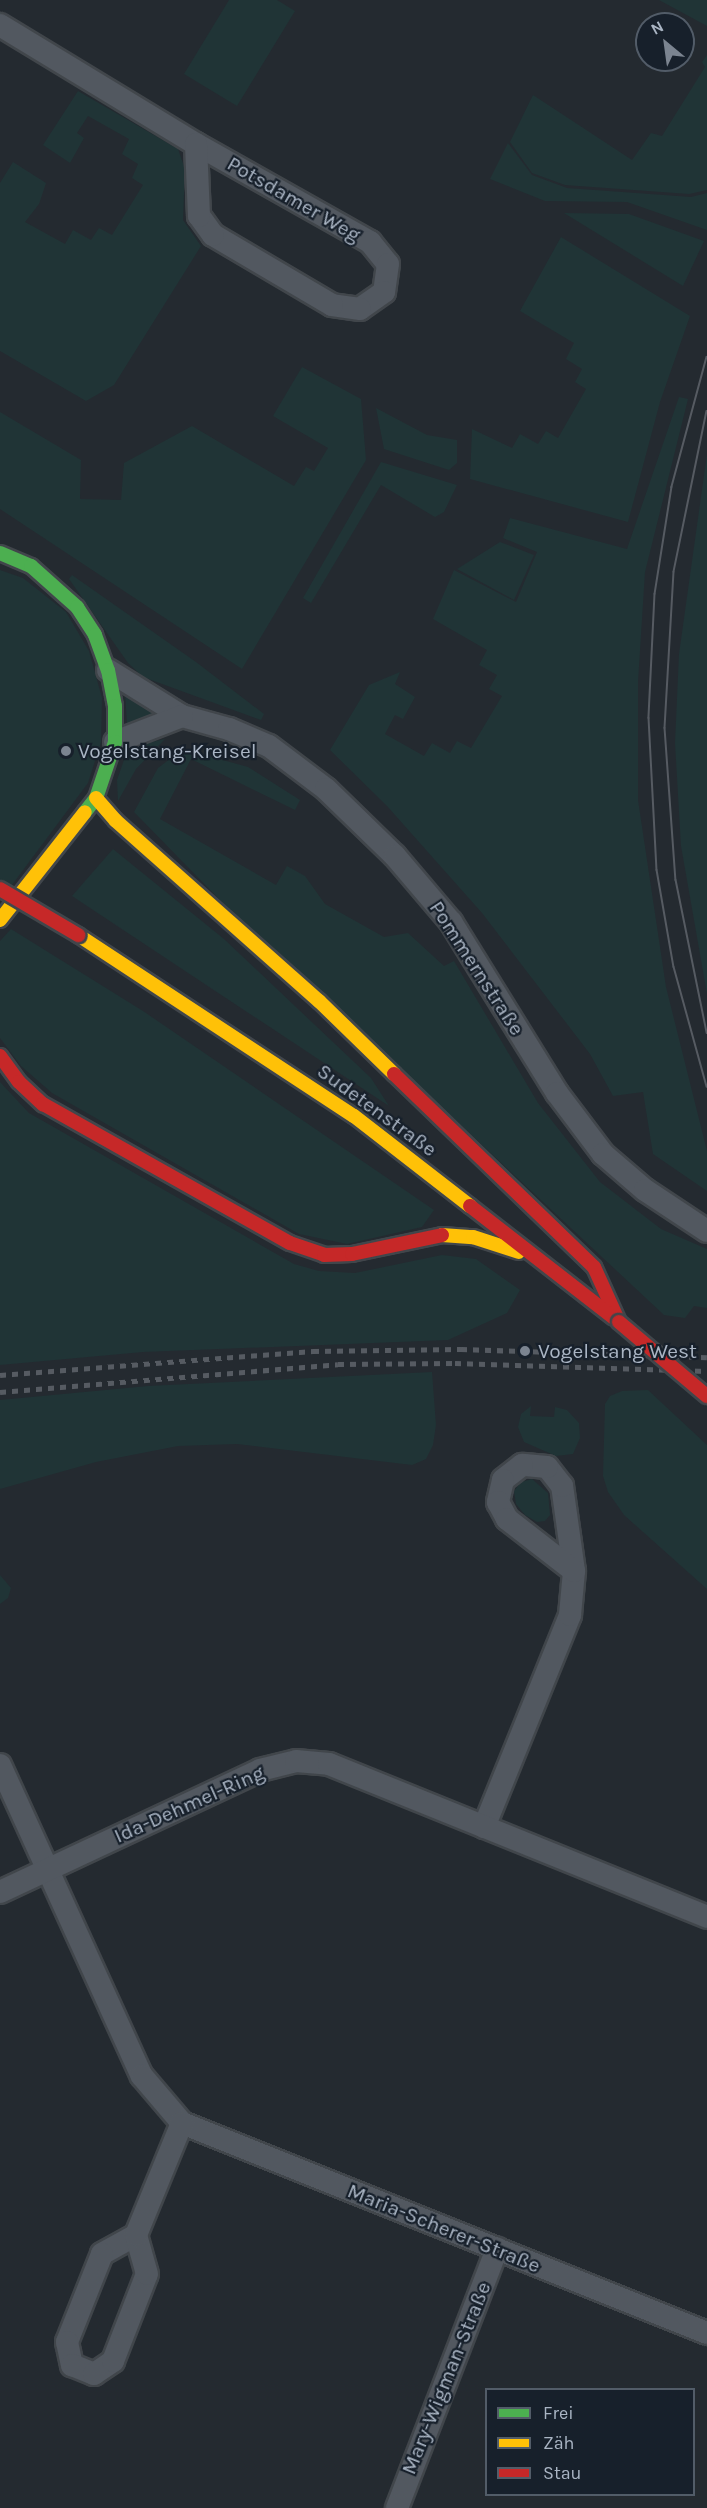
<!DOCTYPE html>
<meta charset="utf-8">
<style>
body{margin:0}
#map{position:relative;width:707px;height:2508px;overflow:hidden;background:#242a30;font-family:Karla,sans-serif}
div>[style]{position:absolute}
.green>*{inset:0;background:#203436}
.roads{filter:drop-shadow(2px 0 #41464b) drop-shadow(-2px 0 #41464b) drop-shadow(0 2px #41464b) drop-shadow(0 -2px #41464b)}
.street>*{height:22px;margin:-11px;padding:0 11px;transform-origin:11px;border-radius:11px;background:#525860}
.fast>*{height:14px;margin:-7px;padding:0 7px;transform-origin:7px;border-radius:7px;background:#4caf50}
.slow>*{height:14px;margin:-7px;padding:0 7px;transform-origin:7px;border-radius:7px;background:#ffc107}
.jam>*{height:14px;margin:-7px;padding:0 7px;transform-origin:7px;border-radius:7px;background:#c62828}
.tram>*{height:1.5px;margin:-0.75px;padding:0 0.75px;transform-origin:0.75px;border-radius:0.75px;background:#565b62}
.rail>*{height:4.5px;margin-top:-2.25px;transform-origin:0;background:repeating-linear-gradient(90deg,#565b62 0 6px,transparent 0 12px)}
.bridges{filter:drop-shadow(2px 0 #41464b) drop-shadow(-2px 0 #41464b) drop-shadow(0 2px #41464b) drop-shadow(0 -2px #41464b)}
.jam-bridge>*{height:14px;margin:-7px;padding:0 7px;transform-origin:7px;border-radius:7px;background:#c62828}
.dots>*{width:16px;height:16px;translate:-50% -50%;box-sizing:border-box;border:3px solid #17202b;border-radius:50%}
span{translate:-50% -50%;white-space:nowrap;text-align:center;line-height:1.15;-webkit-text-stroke:4.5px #17202b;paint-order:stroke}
.street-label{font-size:21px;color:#aab5c4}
.poi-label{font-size:21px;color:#aab5c4}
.left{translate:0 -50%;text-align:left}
.legend{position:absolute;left:485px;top:2388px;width:210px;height:108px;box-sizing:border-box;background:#17202b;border:2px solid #525c68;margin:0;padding:8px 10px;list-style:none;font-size:18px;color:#aab5c4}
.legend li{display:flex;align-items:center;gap:12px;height:30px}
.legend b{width:30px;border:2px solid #525c68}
.north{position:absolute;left:635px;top:12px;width:60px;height:60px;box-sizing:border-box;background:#17202b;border:2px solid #525c68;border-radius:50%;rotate:331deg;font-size:16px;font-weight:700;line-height:24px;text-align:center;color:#aab5c4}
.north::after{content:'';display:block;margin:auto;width:21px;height:27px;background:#7b8490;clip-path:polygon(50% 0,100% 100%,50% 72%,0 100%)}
</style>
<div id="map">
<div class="green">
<div style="clip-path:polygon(229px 0,277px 0,295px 11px,237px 106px,184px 74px)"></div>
<div style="clip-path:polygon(659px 0,707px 0,707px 26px)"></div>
<div style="clip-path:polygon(707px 55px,707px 190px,689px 194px,565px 185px,532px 173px,510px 142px,533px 95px,632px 160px,651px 133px,662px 136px,705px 67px,702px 62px)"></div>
<div style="clip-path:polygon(78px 91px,178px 149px,185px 169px,183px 220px,201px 246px,114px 385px,86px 401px,0 351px,0 183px,13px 162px,46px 183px,39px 204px,25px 222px,65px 244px,73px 230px,91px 240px,99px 228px,112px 235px,143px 185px,132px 178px,138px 164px,122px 154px,129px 139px,88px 116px,77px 133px,84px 138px,70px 163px,43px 145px)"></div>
<div style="clip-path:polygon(508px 143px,532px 175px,567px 188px,691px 197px,707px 193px,707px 230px,627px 202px,545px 201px,490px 179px)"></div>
<div style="clip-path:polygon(564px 213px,629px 214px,704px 241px,683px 286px)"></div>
<div style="clip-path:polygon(561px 237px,690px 316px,660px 402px,628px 522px,470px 479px,472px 429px,512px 448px,520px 434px,538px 444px,546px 431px,558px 438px,586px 389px,575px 382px,582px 369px,566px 359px,574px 343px,520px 311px)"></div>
<div style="clip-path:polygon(302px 367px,361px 399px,366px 460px,242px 669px,0 509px,0 412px,81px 460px,80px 499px,121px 500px,124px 463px,192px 426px,294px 486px,306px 467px,314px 471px,328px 448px,273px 416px)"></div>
<div style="clip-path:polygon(679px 397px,688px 399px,645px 572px,638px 682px,638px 800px,666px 987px,707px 1151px,707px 1191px,653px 1154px,643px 1092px,613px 1096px,590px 1054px,482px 913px,387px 806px,330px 750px,369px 685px,400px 672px,395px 684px,415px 697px,403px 719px,395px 715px,385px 734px,424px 756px,432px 743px,450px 753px,457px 741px,471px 748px,502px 696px,489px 689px,497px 675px,479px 665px,487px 650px,433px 619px,454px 570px,516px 602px,537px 552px,503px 538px,510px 518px,627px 549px)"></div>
<div style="clip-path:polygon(376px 408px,427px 435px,457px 440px,457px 463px,449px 470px,384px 449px)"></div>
<div style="clip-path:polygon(707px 454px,707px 994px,681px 846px,675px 743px,679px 654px)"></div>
<div style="clip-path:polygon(381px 462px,457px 485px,444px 512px,435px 517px,381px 485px,311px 603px,303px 598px)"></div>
<div style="clip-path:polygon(500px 542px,534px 555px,514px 600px,457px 569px)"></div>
<div style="clip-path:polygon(0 570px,23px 578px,66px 612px,89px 651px,102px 698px,101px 742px,88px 783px,0 901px)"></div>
<div style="clip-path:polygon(72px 575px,196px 662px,264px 714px,261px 720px,143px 677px,128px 663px,69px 579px)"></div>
<div style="clip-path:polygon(125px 692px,157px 712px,127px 724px)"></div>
<div style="clip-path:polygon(165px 739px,136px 769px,118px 801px,117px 780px,125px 757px,147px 743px)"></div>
<div style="clip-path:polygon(183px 749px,248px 767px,300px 800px,295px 810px,191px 759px,160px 819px,276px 885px,287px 866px,305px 876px,325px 904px,384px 937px,408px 933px,444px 966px,454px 961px,538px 1103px,600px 1182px,661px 1229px,707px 1249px,707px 1308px,694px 1306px,685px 1318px,664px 1315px,221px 901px,134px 812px,158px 768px)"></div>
<div style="clip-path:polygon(113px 849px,224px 939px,371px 1078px,389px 1106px,72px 896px)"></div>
<div style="clip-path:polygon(11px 929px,143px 1011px,434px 1210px,422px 1227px,347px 1244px,299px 1234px,52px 1093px,21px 1066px,0 1038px,0 941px)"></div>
<div style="clip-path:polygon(0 1082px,29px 1113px,294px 1264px,319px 1271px,355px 1273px,442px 1255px,476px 1259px,520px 1290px,507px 1313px,448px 1340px,143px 1352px,0 1365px)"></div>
<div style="clip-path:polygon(432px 1372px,436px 1425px,433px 1445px,426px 1459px,412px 1465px,237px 1444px,178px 1446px,96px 1462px,0 1489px,0 1400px,148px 1386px)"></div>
<div style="clip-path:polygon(648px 1390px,707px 1445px,707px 1589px,624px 1515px,608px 1492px,603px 1476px,605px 1404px,610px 1396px,622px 1391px)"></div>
<div style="clip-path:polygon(531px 1406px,530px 1416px,554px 1417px,555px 1407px,567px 1410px,579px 1423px,580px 1438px,573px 1454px,556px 1456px,524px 1442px,518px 1427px,521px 1414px)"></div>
<div style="clip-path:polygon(532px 1479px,548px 1493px,550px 1515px,545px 1521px,537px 1522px,525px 1515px,516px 1504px,514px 1491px,521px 1482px)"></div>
<div style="clip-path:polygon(0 1575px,11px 1588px,8px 1598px,0 1604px)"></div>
</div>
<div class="roads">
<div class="street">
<div style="left:0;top:25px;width:229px;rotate:31.3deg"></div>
<div style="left:196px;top:144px;width:200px;rotate:29.4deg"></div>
<div style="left:370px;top:242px;width:28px;rotate:51deg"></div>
<div style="left:388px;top:264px;width:28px;rotate:98deg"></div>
<div style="left:384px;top:292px;width:29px;rotate:145deg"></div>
<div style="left:360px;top:309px;width:28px;rotate:-172deg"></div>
<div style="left:332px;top:305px;width:138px;rotate:-149.5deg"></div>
<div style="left:213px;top:235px;width:24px;rotate:-126deg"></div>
<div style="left:199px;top:216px;width:72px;rotate:-92.4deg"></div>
<div style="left:108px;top:670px;width:87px;rotate:31.9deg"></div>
<div style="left:182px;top:716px;width:49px;rotate:15.5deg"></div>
<div style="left:229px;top:729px;width:43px;rotate:23deg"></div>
<div style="left:269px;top:746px;width:71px;rotate:37deg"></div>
<div style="left:326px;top:789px;width:96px;rotate:44.2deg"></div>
<div style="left:395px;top:856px;width:87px;rotate:49.7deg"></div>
<div style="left:451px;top:922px;width:201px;rotate:58.2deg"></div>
<div style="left:557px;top:1093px;width:76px;rotate:53deg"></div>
<div style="left:603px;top:1154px;width:55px;rotate:40.6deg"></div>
<div style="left:645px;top:1190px;width:74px;rotate:33.5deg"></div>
<div style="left:115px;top:742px;width:72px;rotate:-21.2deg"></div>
<div style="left:0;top:1765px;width:342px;rotate:65.5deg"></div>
<div style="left:142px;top:2076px;width:62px;rotate:49.6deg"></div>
<div style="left:182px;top:2123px;width:565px;rotate:21.8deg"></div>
<div style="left:484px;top:1827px;width:229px;rotate:-67.9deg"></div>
<div style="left:570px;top:1615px;width:44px;rotate:-84.8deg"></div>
<div style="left:574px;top:1571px;width:86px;rotate:-98deg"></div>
<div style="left:562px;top:1486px;width:24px;rotate:-128deg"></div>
<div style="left:547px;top:1467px;width:25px;rotate:-175deg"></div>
<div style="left:522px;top:1465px;width:24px;rotate:142deg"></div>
<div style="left:503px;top:1480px;width:23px;rotate:103deg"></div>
<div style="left:498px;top:1502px;width:19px;rotate:62deg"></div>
<div style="left:507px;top:1519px;width:85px;rotate:37.8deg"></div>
<div style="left:0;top:1892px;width:287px;rotate:-25.1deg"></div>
<div style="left:260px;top:1770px;width:37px;rotate:-14deg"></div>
<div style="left:296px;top:1761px;width:33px;rotate:5deg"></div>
<div style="left:329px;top:1764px;width:408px;rotate:22deg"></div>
<div style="left:136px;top:2235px;width:39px;rotate:151deg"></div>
<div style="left:102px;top:2254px;width:95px;rotate:111.7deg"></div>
<div style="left:67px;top:2342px;width:24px;rotate:78deg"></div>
<div style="left:72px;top:2365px;width:24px;rotate:22deg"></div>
<div style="left:94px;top:2374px;width:23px;rotate:-34deg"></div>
<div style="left:113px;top:2361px;width:93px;rotate:-68.7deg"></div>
<div style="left:147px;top:2274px;width:41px;rotate:-105.8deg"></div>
<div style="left:136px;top:2235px;width:121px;rotate:-67.7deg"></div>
<div style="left:397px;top:2508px;width:278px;rotate:-68.9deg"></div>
</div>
<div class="fast">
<div style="left:0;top:553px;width:34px;rotate:23deg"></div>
<div style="left:31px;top:566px;width:62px;rotate:41.7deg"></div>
<div style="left:77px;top:607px;width:33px;rotate:57deg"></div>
<div style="left:95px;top:635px;width:37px;rotate:70deg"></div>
<div style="left:108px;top:670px;width:37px;rotate:79deg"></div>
<div style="left:115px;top:706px;width:36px;rotate:90deg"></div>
<div style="left:115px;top:742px;width:59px;rotate:108.7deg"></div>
<div style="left:96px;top:798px;width:18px;rotate:128deg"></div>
</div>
<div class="slow">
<div style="left:96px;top:798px;width:30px;rotate:49deg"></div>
<div style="left:116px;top:821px;width:271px;rotate:41.6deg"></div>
<div style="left:319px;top:1001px;width:105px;rotate:44.2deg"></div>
<div style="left:0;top:920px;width:137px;rotate:-51.8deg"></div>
<div style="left:78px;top:935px;width:330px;rotate:33.3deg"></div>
<div style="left:354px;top:1116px;width:147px;rotate:37.8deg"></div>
<div style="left:442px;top:1235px;width:31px;rotate:4deg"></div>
<div style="left:473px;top:1237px;width:48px;rotate:18.1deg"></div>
</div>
<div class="jam">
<div style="left:0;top:1056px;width:32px;rotate:54deg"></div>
<div style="left:19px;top:1082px;width:33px;rotate:43deg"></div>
<div style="left:43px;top:1104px;width:283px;rotate:29.4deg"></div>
<div style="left:290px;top:1243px;width:36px;rotate:19deg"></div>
<div style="left:324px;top:1255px;width:28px;rotate:-2deg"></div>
<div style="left:352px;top:1254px;width:92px;rotate:-11.9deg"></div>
<div style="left:394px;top:1074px;width:278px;rotate:44deg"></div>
<div style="left:594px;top:1267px;width:60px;rotate:65.6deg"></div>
<div style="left:470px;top:1206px;width:182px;rotate:37.9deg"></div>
</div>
</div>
<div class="tram">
<div style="left:707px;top:357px;width:135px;rotate:105.1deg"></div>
<div style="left:672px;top:487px;width:108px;rotate:99deg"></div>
<div style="left:655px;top:594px;width:124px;rotate:92.8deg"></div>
<div style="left:649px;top:718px;width:152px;rotate:87deg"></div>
<div style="left:657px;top:870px;width:98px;rotate:80.1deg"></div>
<div style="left:674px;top:967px;width:124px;rotate:74.6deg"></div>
<div style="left:707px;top:411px;width:164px;rotate:101.6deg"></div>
<div style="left:674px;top:572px;width:156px;rotate:93.3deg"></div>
<div style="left:665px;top:728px;width:152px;rotate:85.9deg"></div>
<div style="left:676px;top:880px;width:156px;rotate:78.5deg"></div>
</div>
<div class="rail">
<div style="left:0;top:1375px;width:314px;rotate:-4.4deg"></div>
<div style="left:313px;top:1351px;width:148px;rotate:-0.8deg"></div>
<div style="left:461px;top:1349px;width:246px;rotate:1.9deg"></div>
<div style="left:0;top:1392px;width:339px;rotate:-4.7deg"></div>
<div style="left:338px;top:1364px;width:117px;rotate:-0.5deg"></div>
<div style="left:455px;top:1363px;width:252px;rotate:1.8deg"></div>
</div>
<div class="bridges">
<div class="jam-bridge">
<div style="left:0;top:889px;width:91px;rotate:30.5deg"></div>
<div style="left:619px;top:1322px;width:115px;rotate:40.1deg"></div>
</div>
</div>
<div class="dots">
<div style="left:66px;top:751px;background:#7b8490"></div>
<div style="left:525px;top:1351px;background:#7b8490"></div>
</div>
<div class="street-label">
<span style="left:294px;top:199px;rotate:30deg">Potsdamer Weg</span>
<span style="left:477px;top:968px;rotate:57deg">Pommernstraße</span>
<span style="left:377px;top:1110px;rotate:36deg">Sudetenstraße</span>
<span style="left:189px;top:1804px;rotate:-24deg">Ida-Dehmel-Ring</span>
<span style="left:444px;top:2228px;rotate:22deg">Maria-Scherer-Straße</span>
<span style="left:446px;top:2378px;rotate:-68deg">Mary-Wigman-Straße</span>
</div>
<div class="poi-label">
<span class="left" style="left:78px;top:751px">Vogelstang-Kreisel</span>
<span class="left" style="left:538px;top:1351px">Vogelstang West</span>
</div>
<ul class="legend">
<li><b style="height:8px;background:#4caf50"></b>Frei</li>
<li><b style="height:8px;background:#ffc107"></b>Zäh</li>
<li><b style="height:8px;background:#c62828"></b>Stau</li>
</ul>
<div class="north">N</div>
</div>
